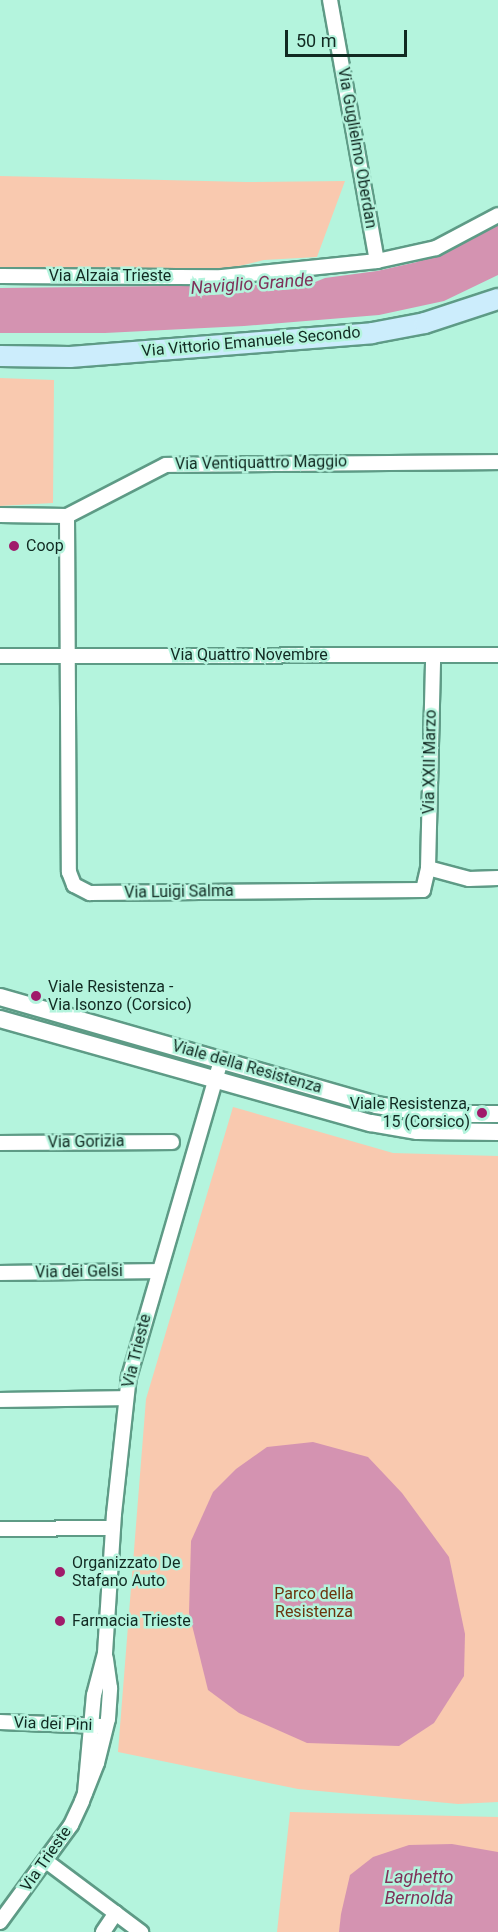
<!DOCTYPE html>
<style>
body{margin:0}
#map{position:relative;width:498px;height:1932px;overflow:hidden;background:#b4f4dd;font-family:Roboto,sans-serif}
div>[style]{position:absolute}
.green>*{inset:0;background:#f9c9af}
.water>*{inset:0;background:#d493b1}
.roads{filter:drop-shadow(2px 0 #5e9b86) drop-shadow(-2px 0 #5e9b86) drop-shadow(0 2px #5e9b86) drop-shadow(0 -2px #5e9b86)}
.minor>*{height:14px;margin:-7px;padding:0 7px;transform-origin:7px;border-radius:7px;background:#fff}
.tertiary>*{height:16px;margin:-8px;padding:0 8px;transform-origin:8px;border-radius:8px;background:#fff}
.secondary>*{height:20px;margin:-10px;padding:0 10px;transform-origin:10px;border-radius:10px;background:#ccedfc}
.dots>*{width:16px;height:16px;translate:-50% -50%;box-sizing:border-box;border:3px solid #b4f4dd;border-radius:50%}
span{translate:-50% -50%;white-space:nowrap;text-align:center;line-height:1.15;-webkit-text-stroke:5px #b4f4dd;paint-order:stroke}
.street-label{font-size:16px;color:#112a22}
.poi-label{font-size:16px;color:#112a22}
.left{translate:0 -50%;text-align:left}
.right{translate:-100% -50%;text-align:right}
.park-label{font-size:16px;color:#6c340d}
.water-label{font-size:18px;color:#7f325a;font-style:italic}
.scale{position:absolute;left:285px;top:30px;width:122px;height:27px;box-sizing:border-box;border:3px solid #112a22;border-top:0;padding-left:8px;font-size:18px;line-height:21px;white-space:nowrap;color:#112a22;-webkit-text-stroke:4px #b4f4dd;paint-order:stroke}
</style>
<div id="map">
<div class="green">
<div style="clip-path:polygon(0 176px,246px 182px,345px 181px,317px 257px,264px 260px,223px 270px,0 267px)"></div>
<div style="clip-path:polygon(0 378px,54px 380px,53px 503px,0 506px)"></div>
<div style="clip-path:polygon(233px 1107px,393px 1153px,498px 1156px,498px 1802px,458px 1804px,298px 1789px,118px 1752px,146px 1399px)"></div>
<div style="clip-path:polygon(290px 1812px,498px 1817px,498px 1932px,277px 1932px)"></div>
</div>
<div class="water">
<div style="clip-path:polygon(498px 221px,498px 275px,444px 301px,379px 315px,244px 326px,105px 333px,0 333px,0 288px,261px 285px,267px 290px,303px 287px,325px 278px,377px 271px,417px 262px)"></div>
<div style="clip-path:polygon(313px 1442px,368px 1457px,402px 1493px,449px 1557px,465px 1634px,464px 1676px,434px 1723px,399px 1746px,307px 1743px,239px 1713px,208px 1690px,189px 1613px,191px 1541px,213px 1492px,236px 1469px,267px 1447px)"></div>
<div style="clip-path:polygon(452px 1844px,498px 1852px,498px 1932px,339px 1932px,341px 1914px,350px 1875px,373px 1857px,409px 1845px)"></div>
</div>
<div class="roads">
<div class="minor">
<div style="left:330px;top:0;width:265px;rotate:79.8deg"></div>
<div style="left:0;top:276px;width:222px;rotate:0.3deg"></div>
<div style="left:222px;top:277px;width:156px;rotate:-5.9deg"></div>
<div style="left:377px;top:261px;width:60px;rotate:-12.4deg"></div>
<div style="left:436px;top:248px;width:70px;rotate:-28deg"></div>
<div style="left:0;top:515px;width:67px;rotate:0.9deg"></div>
<div style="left:67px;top:516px;width:111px;rotate:-27.3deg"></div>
<div style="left:166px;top:465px;width:332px;rotate:-0.5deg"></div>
<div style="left:67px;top:516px;width:356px;rotate:89.7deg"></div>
<div style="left:69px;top:872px;width:14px;rotate:69deg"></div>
<div style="left:74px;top:885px;width:18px;rotate:27deg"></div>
<div style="left:90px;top:893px;width:333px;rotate:-0.5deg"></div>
<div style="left:423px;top:890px;width:23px;rotate:-77deg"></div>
<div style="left:428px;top:868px;width:212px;rotate:-88.6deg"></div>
<div style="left:0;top:656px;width:498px;rotate:-0.1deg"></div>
<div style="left:428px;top:868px;width:42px;rotate:15deg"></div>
<div style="left:469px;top:879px;width:29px;rotate:-2deg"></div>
<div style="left:0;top:1143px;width:172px;rotate:-0.3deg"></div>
<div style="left:0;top:1273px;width:158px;rotate:-0.7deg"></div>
<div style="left:0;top:1400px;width:126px;rotate:-0.9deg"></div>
<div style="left:0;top:1529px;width:113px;rotate:-0.5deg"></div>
<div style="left:0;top:1722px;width:101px;rotate:2.3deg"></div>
<div style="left:85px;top:1793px;width:98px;rotate:-84.8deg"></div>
<div style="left:94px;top:1695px;width:43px;rotate:-75.3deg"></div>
<div style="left:105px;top:1653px;width:139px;rotate:-86.3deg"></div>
<div style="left:114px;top:1514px;width:138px;rotate:-83.8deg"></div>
<div style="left:129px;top:1377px;width:330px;rotate:-73.8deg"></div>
<div style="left:46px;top:1861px;width:119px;rotate:36.8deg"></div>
<div style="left:0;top:1922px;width:120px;rotate:-53.8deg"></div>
<div style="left:71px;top:1825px;width:26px;rotate:-65deg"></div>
<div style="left:82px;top:1801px;width:41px;rotate:-68.5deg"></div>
<div style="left:97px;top:1763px;width:45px;rotate:-76deg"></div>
<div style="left:108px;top:1719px;width:31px;rotate:-86deg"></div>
<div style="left:110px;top:1688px;width:30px;rotate:-98deg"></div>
<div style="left:103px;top:1932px;width:23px;rotate:-56deg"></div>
</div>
<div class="tertiary">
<div style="left:0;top:997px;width:391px;rotate:16deg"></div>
<div style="left:376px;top:1105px;width:62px;rotate:8.4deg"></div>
<div style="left:437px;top:1114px;width:61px"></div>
<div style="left:0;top:1019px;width:385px;rotate:15.7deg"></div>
<div style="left:371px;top:1123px;width:47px;rotate:9.9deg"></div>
<div style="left:417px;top:1131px;width:81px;rotate:0.7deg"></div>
</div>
<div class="secondary">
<div style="left:0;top:356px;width:70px;rotate:0.8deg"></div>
<div style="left:70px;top:357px;width:303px;rotate:-4.5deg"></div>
<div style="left:372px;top:333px;width:54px;rotate:-10.7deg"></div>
<div style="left:425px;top:323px;width:77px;rotate:-18.2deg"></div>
</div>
</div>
<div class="dots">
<div style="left:14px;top:546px;background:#a01b6a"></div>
<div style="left:36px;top:996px;background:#a01b6a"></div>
<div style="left:482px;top:1113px;background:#a01b6a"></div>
<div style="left:60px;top:1572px;background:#a01b6a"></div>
<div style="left:60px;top:1621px;background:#a01b6a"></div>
</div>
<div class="street-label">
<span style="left:357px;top:148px;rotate:80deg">Via Guglielmo Oberdan</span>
<span style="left:110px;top:276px">Via Alzaia Trieste</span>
<span style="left:251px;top:342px;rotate:-5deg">Via Vittorio Emanuele Secondo</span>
<span style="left:261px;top:463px;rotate:-1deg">Via Ventiquattro Maggio</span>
<span style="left:249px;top:655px">Via Quattro Novembre</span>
<span style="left:430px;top:762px;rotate:-89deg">Via XXII Marzo</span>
<span style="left:179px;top:892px;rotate:-1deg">Via Luigi Salma</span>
<span style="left:247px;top:1067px;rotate:16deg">Viale della Resistenza</span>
<span style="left:86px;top:1142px;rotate:-1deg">Via Gorizia</span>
<span style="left:79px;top:1272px;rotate:-1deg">Via dei Gelsi</span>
<span style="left:137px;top:1351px;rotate:-76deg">Via Trieste</span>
<span style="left:53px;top:1724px;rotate:2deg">Via dei Pini</span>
<span style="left:46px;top:1859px;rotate:-55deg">Via Trieste</span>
</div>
<div class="poi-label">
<span class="left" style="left:26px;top:546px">Coop</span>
<span class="left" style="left:48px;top:996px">Viale Resistenza -<br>Via Isonzo (Corsico)</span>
<span class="right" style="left:470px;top:1113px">Viale Resistenza,<br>15 (Corsico)</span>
<span class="left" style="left:72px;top:1572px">Organizzato De<br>Stafano Auto</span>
<span class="left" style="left:72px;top:1621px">Farmacia Trieste</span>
</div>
<div class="park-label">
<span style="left:314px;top:1603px">Parco della<br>Resistenza</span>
</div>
<div class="water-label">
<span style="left:252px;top:284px;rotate:-4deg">Naviglio Grande</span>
<span style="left:419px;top:1888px">Laghetto<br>Bernolda</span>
</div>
<div class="scale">50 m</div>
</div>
